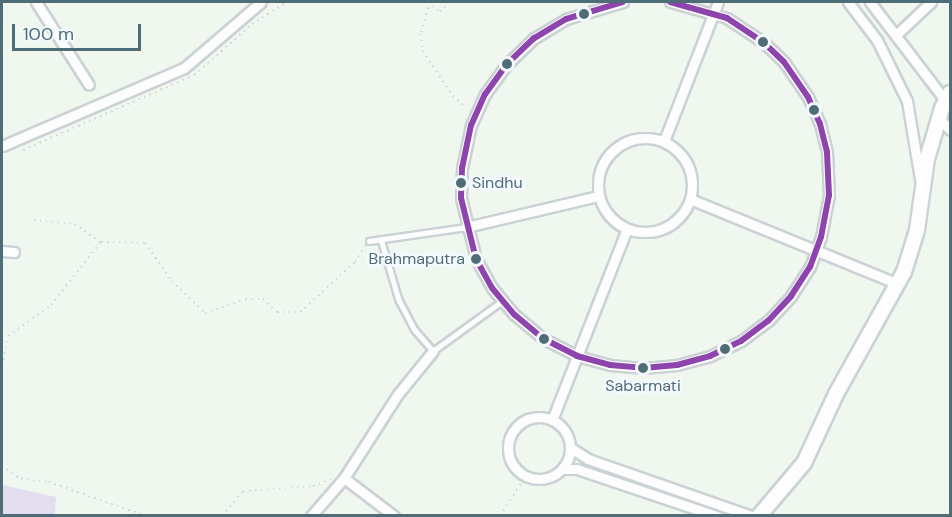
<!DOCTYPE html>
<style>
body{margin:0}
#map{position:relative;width:952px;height:517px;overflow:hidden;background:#f0f4f8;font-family:"DM Sans",sans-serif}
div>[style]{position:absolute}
.education>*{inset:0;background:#f0f7ef}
.green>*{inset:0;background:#e3ddf0}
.path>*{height:1.5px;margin-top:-0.75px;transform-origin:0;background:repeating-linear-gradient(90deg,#cdd5d9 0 1.5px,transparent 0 6px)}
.roads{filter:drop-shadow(2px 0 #cbd2d5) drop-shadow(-2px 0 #cbd2d5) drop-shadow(0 2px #cbd2d5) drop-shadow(0 -2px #cbd2d5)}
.service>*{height:4.5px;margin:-2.25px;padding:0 2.25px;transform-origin:2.25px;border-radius:2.25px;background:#fdfdfe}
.minor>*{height:9px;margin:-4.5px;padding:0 4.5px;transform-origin:4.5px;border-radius:4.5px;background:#fdfdfe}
.minor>.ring{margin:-4.5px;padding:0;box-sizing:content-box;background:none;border:9px solid #fdfdfe;border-radius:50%}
.secondary>*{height:14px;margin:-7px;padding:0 7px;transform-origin:7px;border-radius:7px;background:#fdfdfe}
.bus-1>*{height:6px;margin:-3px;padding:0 3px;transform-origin:3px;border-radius:3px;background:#8e44ad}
.dots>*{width:16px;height:16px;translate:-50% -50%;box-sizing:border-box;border:3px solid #f3f9fe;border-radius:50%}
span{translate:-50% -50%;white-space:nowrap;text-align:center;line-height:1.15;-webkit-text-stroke:5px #f3f9fe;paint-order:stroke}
.bus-label{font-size:16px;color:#4f6d77}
.left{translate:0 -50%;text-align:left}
.right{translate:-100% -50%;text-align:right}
.frame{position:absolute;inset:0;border:3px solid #4f6d77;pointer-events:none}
.scale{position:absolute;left:12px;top:24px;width:129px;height:27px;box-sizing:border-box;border:3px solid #4f6d77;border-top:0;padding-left:8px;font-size:18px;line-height:21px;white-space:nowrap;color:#4f6d77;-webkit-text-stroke:4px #f3f9fe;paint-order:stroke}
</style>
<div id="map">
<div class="education">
<div style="clip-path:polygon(2px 2px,950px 2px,950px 515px,2px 515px)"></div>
</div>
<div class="green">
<div style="clip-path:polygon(2px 485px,56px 497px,55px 515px,2px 515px)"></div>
</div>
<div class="path">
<div style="left:430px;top:2px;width:33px;rotate:106deg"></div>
<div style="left:421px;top:34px;width:17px;rotate:83deg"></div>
<div style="left:423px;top:51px;width:54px;rotate:56.3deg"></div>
<div style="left:453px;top:96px;width:18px;rotate:41deg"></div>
<div style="left:433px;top:6px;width:9px;rotate:41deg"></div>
<div style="left:440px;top:12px;width:13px;rotate:-48deg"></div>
<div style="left:23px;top:150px;width:187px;rotate:-23.7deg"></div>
<div style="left:194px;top:75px;width:77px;rotate:-41.3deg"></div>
<div style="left:252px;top:24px;width:41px;rotate:-32.2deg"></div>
<div style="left:34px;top:220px;width:41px;rotate:5.6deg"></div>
<div style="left:75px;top:224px;width:32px;rotate:35deg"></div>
<div style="left:101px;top:242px;width:44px;rotate:1.3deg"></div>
<div style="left:145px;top:243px;width:47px;rotate:54.6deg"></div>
<div style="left:172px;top:281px;width:46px;rotate:44.1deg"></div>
<div style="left:205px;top:313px;width:43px;rotate:-18.9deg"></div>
<div style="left:246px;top:299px;width:17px"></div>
<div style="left:263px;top:299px;width:19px;rotate:43deg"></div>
<div style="left:277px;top:312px;width:23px"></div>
<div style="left:300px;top:312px;width:74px;rotate:-42.3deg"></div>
<div style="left:355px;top:262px;width:19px;rotate:-58deg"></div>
<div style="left:2px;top:366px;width:31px;rotate:-79deg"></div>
<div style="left:8px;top:336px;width:53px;rotate:-35.8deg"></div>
<div style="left:51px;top:305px;width:79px;rotate:-51.7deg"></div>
<div style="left:2px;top:466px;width:23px;rotate:34deg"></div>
<div style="left:21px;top:479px;width:28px;rotate:6deg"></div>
<div style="left:49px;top:482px;width:103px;rotate:19.3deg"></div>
<div style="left:222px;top:516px;width:33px;rotate:-50deg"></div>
<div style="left:243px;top:491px;width:70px;rotate:-4.1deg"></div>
<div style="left:313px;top:486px;width:19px;rotate:-21deg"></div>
<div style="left:500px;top:516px;width:46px;rotate:-57.3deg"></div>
</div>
<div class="roads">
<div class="service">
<div style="left:381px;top:239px;width:64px;rotate:73.6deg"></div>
<div style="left:399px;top:300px;width:34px;rotate:62deg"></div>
<div style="left:415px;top:330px;width:28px;rotate:49deg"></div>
<div style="left:433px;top:351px;width:85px;rotate:-35.9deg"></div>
<div style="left:369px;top:241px;width:98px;rotate:-8.2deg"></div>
</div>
<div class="minor">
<div style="left:36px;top:2px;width:98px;rotate:57.4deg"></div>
<div style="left:623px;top:2px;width:59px;rotate:163.4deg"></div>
<div style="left:566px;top:19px;width:37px;rotate:149deg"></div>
<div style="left:534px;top:38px;width:37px;rotate:136deg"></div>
<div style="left:507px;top:64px;width:37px;rotate:126deg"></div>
<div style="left:485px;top:94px;width:34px;rotate:114deg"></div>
<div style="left:471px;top:125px;width:44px;rotate:101.8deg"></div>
<div style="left:462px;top:168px;width:30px;rotate:92deg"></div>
<div style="left:461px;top:198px;width:63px;rotate:76.2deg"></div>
<div style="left:476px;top:259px;width:33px;rotate:61deg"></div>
<div style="left:492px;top:288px;width:35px;rotate:50deg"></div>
<div style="left:515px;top:315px;width:38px;rotate:40deg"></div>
<div style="left:544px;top:339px;width:37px;rotate:27deg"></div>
<div style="left:577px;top:356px;width:34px;rotate:15deg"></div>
<div style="left:610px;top:365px;width:33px;rotate:5deg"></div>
<div style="left:643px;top:368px;width:34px;rotate:-5deg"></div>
<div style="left:677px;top:365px;width:34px;rotate:-15deg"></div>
<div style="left:710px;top:356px;width:34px;rotate:-26deg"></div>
<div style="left:741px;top:341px;width:34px;rotate:-37deg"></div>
<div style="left:768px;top:321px;width:34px;rotate:-47deg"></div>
<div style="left:791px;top:296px;width:35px;rotate:-57deg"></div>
<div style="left:810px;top:267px;width:32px;rotate:-70deg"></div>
<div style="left:821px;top:237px;width:43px;rotate:-79.2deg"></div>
<div style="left:829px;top:195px;width:43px;rotate:-92.7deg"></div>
<div style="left:827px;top:152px;width:29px;rotate:-104deg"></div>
<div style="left:820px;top:124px;width:30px;rotate:-114deg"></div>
<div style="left:808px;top:97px;width:42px;rotate:-124.4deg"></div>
<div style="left:784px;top:62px;width:29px;rotate:-136deg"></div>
<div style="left:763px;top:42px;width:43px;rotate:-146.3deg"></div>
<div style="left:727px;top:18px;width:59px;rotate:-164.3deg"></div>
<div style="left:848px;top:2px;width:48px;rotate:52.7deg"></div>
<div style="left:877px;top:40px;width:68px;rotate:63.8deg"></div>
<div style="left:907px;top:101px;width:79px;rotate:80.5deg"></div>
<div style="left:870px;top:2px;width:123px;rotate:52.6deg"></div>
<div style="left:897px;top:34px;width:47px;rotate:-43.3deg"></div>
<div style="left:939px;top:118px;width:16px;rotate:47deg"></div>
<div class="ring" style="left:598px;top:138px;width:85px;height:85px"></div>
<div style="left:664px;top:141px;width:149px;rotate:-68.8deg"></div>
<div style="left:2px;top:146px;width:198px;rotate:-23.2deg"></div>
<div style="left:184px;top:68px;width:101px;rotate:-40.6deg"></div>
<div style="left:690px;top:199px;width:225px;rotate:22.2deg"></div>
<div style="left:466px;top:227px;width:136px;rotate:-13.2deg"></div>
<div style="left:2px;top:251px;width:12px;rotate:5deg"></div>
<div class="ring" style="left:508px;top:417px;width:53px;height:53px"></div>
<div style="left:552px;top:420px;width:205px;rotate:-68.6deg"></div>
<div style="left:571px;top:448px;width:20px;rotate:33deg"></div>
<div style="left:588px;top:459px;width:174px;rotate:19.2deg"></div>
<div style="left:563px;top:469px;width:14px"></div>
<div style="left:577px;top:469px;width:148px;rotate:18.6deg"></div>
<div style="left:311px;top:516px;width:50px;rotate:-49deg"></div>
<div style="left:394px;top:516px;width:63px;rotate:-142.8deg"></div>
<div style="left:344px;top:478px;width:100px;rotate:-57.3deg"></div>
<div style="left:398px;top:394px;width:55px;rotate:-50.9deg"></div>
</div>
<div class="secondary">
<div style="left:759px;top:516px;width:70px;rotate:-49.7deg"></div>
<div style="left:804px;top:463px;width:76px;rotate:-65.1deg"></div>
<div style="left:836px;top:394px;width:140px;rotate:-60.9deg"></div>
<div style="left:904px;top:272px;width:44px;rotate:-72.8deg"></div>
<div style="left:917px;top:230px;width:72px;rotate:-82deg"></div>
<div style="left:927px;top:159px;width:53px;rotate:-73.6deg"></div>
<div style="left:942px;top:108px;width:17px;rotate:-62deg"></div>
</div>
</div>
<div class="bus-1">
<div style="left:623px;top:2px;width:59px;rotate:163.4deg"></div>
<div style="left:566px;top:19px;width:37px;rotate:149deg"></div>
<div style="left:534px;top:38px;width:37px;rotate:136deg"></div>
<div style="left:507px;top:64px;width:37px;rotate:126deg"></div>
<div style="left:485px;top:94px;width:34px;rotate:114deg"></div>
<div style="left:471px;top:125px;width:44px;rotate:101.8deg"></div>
<div style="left:462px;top:168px;width:30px;rotate:92deg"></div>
<div style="left:461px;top:198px;width:63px;rotate:76.2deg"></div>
<div style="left:476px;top:259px;width:33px;rotate:61deg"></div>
<div style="left:492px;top:288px;width:35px;rotate:50deg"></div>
<div style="left:515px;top:315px;width:38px;rotate:40deg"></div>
<div style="left:544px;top:339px;width:37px;rotate:27deg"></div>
<div style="left:577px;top:356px;width:34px;rotate:15deg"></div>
<div style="left:610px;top:365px;width:33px;rotate:5deg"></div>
<div style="left:643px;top:368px;width:34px;rotate:-5deg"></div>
<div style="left:677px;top:365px;width:34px;rotate:-15deg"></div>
<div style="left:710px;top:356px;width:34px;rotate:-26deg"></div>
<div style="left:741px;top:341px;width:34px;rotate:-37deg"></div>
<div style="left:768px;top:321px;width:34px;rotate:-47deg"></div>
<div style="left:791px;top:296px;width:35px;rotate:-57deg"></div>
<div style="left:810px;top:267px;width:32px;rotate:-70deg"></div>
<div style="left:821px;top:237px;width:43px;rotate:-79.2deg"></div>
<div style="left:829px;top:195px;width:43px;rotate:-92.7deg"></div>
<div style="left:827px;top:152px;width:29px;rotate:-104deg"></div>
<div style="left:820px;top:124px;width:30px;rotate:-114deg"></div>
<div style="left:808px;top:97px;width:42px;rotate:-124.4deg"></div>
<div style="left:784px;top:62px;width:29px;rotate:-136deg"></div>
<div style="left:763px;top:42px;width:43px;rotate:-146.3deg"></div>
<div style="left:727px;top:18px;width:59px;rotate:-164.3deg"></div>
</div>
<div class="dots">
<div style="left:584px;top:14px;background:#4f6d77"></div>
<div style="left:763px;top:42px;background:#4f6d77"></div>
<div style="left:507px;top:64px;background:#4f6d77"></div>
<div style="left:814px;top:110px;background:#4f6d77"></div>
<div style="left:461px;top:183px;background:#4f6d77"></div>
<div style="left:476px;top:259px;background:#4f6d77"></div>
<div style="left:544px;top:339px;background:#4f6d77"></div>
<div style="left:725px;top:349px;background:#4f6d77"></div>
<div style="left:643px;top:368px;background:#4f6d77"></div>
</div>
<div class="bus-label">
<span class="left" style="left:472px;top:183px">Sindhu</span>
<span class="right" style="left:465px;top:259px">Brahmaputra</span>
<span style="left:643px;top:386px">Sabarmati</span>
</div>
<div class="frame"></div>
<div class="scale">100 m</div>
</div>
